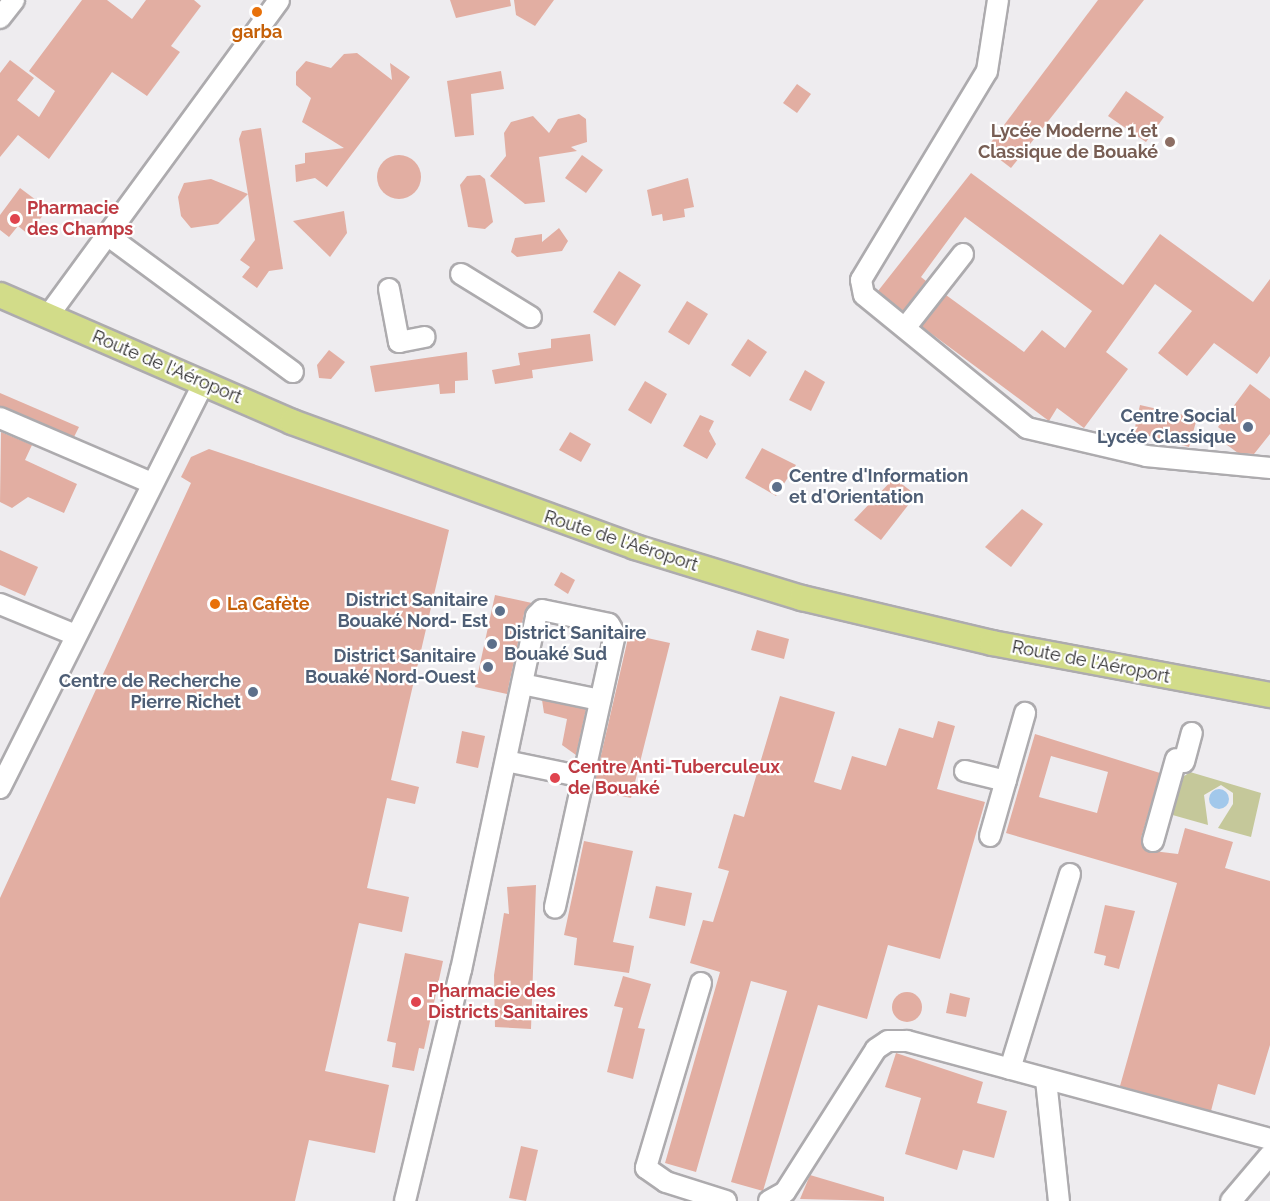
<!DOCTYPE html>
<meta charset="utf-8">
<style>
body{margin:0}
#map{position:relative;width:1270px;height:1201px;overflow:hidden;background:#eeecef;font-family:Raleway,sans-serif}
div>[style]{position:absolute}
.green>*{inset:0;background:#c5c89a}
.water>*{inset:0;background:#a2c8eb}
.round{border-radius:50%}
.building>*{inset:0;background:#e2aea2}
.roads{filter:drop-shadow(2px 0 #adabae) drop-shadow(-2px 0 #adabae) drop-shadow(0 2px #adabae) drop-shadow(0 -2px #adabae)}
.minor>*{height:20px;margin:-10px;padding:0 10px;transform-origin:10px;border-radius:10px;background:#fff}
.major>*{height:24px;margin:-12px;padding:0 12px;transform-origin:12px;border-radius:12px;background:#d2dc89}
.dots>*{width:16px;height:16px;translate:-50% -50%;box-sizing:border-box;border:3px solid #fff;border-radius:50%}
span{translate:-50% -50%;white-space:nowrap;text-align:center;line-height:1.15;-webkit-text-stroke:4.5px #fff;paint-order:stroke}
.food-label{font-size:18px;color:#c56008;font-weight:700}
.left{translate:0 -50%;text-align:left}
.education-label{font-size:18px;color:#785e54;font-weight:700}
.right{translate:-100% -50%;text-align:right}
.health-label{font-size:18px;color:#be3a42;font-weight:700}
.street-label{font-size:18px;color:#2c2b2c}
.service-label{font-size:18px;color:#4e5e75;font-weight:700}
</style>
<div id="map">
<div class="green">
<div style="clip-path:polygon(1190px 772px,1261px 793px,1251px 837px,1218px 828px,1233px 804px,1233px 793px,1221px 785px,1204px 795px,1208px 825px,1169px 814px,1180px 779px)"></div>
</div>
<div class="water">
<div class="round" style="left:1209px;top:789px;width:20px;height:20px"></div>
</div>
<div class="building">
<div style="clip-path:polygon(82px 0,107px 0,132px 19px,146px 0,194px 0,201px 6px,171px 46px,180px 52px,147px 96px,112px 72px,49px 159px,18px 135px,0 157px,0 73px,10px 60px,34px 78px,17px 100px,39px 117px,55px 91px,29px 71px)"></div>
<div style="clip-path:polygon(450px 0,510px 0,511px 6px,456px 18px)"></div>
<div style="clip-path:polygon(514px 0,554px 0,535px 26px,516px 15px)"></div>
<div style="clip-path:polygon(1098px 0,1144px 0,1011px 168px,986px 149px)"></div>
<div style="clip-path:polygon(357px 53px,392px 80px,390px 63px,410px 77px,327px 187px,315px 178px,296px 182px,295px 165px,305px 163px,305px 153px,344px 148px,302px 122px,311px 98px,296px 85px,296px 72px,306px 61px,331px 68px,344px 54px)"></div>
<div style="clip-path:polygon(501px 71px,504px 89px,471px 94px,474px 135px,455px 137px,447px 81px)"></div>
<div style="clip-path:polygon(797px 84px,811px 94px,797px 113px,783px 103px)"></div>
<div style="clip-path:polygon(1126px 91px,1164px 117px,1146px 142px,1108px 116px)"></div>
<div style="clip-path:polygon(579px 114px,586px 119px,587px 142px,571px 147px,577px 151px,539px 157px,545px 202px,525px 204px,490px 176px,506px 156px,504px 133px,511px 122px,533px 116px,549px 133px,558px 119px)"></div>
<div style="clip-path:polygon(261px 128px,283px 269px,269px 271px,257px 288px,242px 277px,250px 267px,240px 260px,255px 240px,248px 194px,218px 224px,191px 228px,181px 216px,178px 197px,184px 183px,211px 179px,248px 194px,239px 139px,242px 131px)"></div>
<div style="clip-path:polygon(582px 155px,603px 170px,586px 193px,565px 178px)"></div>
<div class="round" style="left:377px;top:155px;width:44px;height:44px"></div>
<div style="clip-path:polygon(971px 173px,1123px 285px,1160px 234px,1253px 302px,1270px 279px,1270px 356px,1257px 374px,1214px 343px,1187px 376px,1158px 353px,1192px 311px,1155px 284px,1106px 352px,1128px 369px,1084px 428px,1057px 408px,1049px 421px,921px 326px,946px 295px,1024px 352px,1042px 330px,1065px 348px,1092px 311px,965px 217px,921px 277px,926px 281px,903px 311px,878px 291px)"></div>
<div style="clip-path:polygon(480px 175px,485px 179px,493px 222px,485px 229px,468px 227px,460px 185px,467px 176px)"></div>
<div style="clip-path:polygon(688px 178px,694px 207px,684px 209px,685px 217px,663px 221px,662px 214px,652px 216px,647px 190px)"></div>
<div style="clip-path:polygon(20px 188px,48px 209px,28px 234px,18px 226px,9px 237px,0 230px,0 215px)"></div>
<div style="clip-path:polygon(344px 211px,347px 233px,330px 257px,293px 221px)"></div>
<div style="clip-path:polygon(559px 228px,568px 241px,562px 251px,517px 257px,511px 252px,515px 238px,542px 234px,542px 242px)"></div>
<div style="clip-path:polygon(619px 271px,641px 285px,615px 326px,593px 312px)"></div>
<div style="clip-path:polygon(687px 301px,708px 314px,689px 345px,668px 332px)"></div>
<div style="clip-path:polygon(590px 334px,593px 361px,532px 370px,533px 378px,495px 384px,492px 370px,520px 365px,518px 353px,551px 348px,551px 339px)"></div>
<div style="clip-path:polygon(748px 339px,767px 352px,750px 377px,731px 365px)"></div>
<div style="clip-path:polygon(329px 350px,345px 362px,331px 379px,319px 378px,317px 365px)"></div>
<div style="clip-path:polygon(467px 352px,468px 380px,455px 381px,455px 393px,440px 394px,439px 384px,375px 392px,370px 366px)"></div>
<div style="clip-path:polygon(805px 370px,825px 382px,811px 411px,789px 400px)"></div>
<div style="clip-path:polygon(645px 381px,667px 394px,651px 424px,628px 410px)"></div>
<div style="clip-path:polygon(1250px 384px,1270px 399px,1270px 434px,1254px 454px,1238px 453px,1223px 442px,1228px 435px,1218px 427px)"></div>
<div style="clip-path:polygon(0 393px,79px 427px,74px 437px,0 406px)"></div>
<div style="clip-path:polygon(1140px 405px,1197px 418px,1189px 447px,1134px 432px)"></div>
<div style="clip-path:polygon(700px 415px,714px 421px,709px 431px,716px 444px,707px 459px,683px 446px)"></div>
<div style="clip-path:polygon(1px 432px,32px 445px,25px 460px,77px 484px,64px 513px,28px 497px,12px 508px,0 502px)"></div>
<div style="clip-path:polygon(570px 432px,591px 444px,581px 462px,559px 450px)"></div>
<div style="clip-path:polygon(762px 448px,796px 465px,776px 496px,745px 478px)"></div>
<div style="clip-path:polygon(209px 449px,449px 530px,391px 780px,419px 787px,415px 804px,387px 798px,367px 888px,409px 897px,402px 932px,359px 923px,325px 1071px,389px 1085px,375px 1153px,309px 1140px,295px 1201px,0 1201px,0 898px,191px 483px,181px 477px,191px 457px)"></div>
<div style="clip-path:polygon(894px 478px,916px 495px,881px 540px,854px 520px)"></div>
<div style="clip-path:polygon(1022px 509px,1043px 524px,1011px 567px,985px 547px)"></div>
<div style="clip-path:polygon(0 550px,38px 567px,25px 596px,0 585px)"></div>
<div style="clip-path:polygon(561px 572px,575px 580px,568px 594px,554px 585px)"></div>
<div style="clip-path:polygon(495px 595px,532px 603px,524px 614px,507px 694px,475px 687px)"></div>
<div style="clip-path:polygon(757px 630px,789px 639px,784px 659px,751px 650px)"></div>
<div style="clip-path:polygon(629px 634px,670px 643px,631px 798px,593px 790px)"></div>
<div style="clip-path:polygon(780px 696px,835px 712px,814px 782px,841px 790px,852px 756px,886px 766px,899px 728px,933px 738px,938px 721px,955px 726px,937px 789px,985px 802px,940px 959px,888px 945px,867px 1019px,818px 1005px,763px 1191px,731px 1182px,787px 991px,751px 981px,696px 1172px,665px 1163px,720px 972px,690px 963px,703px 920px,713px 922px,729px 871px,718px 868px,734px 814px,744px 817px)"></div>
<div style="clip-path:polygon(542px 700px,586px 709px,576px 755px,562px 745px,567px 719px,544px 713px)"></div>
<div style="clip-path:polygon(462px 731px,485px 736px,478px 768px,456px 763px)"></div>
<div style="clip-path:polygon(evenodd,1035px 734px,1160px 773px,1141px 838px,1145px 850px,1178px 854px,1185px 828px,1233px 842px,1225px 868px,1270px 881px,1270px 1045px,1255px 1095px,1218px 1084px,1211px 1111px,1120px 1086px,1177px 883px,1006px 833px,1035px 734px,1051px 756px,1108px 772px,1097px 813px,1039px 797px,1051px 756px)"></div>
<div style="clip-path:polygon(584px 841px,633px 851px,613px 942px,634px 946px,629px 973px,574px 965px,577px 938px,564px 935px)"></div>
<div style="clip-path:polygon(536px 885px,531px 1029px,495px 1027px,494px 975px,504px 913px,509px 914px,507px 887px)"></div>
<div style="clip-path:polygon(656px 886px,692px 893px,685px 926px,649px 918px)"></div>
<div style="clip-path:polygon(1105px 905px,1135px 911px,1119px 969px,1104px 965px,1106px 956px,1094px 953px)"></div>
<div style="clip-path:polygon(405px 953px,443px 961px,424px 1049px,419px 1048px,414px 1071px,392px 1067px,396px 1043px,387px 1041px)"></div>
<div style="clip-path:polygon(623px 976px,651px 984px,638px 1028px,645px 1029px,633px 1079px,607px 1072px,623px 1008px,614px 1006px)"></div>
<div class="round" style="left:892px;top:992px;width:30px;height:30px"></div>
<div style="clip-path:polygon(950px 993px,970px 998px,966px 1017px,946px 1013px)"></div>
<div style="clip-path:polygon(896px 1053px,983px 1082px,977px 1103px,1007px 1111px,994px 1158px,963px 1150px,957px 1170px,905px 1154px,921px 1098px,885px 1087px)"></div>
<div style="clip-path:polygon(521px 1146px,538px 1150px,526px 1201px,509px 1198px)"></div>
<div style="clip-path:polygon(810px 1175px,884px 1197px,884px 1201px,800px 1199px)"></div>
</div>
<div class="roads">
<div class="minor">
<div style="left:998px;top:0;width:72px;rotate:98.8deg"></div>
<div style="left:987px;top:71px;width:244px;rotate:121.1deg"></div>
<div style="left:861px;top:280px;width:15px;rotate:79deg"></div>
<div style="left:864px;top:295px;width:210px;rotate:39.2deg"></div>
<div style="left:1027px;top:428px;width:122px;rotate:13.2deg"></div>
<div style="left:1146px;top:456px;width:125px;rotate:5.5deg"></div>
<div style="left:0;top:18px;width:23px;rotate:-52deg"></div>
<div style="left:107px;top:235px;width:231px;rotate:36.4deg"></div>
<div style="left:461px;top:274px;width:82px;rotate:31.6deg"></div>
<div style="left:389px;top:289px;width:54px;rotate:79.3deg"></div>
<div style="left:399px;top:342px;width:26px;rotate:-11deg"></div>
<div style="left:48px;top:316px;width:391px;rotate:-53.8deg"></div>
<div style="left:905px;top:328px;width:94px;rotate:-51.9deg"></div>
<div style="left:0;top:418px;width:165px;rotate:23.2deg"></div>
<div style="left:0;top:604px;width:79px;rotate:22.3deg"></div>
<div style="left:522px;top:684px;width:80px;rotate:11.6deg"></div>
<div style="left:506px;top:761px;width:79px;rotate:11.7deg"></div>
<div style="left:1184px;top:762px;width:30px;rotate:-75deg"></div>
<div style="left:965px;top:771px;width:42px;rotate:13.7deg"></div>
<div style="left:0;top:788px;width:453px;rotate:-63.3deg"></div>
<div style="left:990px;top:836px;width:128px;rotate:-74.1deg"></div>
<div style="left:1153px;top:841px;width:85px;rotate:-74.3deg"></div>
<div style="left:701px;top:983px;width:193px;rotate:106.6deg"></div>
<div style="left:646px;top:1168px;width:24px;rotate:35deg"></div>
<div style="left:666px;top:1182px;width:63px;rotate:17.6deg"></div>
<div style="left:1010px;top:1069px;width:204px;rotate:-72.9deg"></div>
<div style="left:1046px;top:1080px;width:122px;rotate:83.9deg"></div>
<div style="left:405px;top:1201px;width:238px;rotate:-76.4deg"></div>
<div style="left:461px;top:970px;width:362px;rotate:-78deg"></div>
<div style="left:536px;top:616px;width:8px;rotate:-45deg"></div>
<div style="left:542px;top:610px;width:68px;rotate:11.8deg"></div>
<div style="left:609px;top:624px;width:12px;rotate:59deg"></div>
<div style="left:615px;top:634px;width:280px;rotate:102.4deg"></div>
<div style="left:769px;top:1201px;width:18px;rotate:-29deg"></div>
<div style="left:785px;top:1192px;width:169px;rotate:-57.5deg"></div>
<div style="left:876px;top:1049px;width:14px;rotate:-34deg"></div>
<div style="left:888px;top:1041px;width:19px"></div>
<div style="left:907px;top:1041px;width:376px;rotate:15.1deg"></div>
<div style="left:1231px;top:1201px;width:60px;rotate:-49.7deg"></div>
</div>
<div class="major">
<div style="left:0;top:295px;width:318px;rotate:23.5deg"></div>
<div style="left:292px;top:422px;width:365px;rotate:20deg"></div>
<div style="left:635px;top:547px;width:175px;rotate:17deg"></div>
<div style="left:802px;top:598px;width:195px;rotate:13.3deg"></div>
<div style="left:992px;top:643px;width:283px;rotate:10.6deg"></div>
</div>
</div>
<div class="dots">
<div style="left:257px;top:12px;background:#e8710a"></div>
<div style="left:1170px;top:142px;background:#8d6e63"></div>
<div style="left:15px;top:219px;background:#e0444e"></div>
<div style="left:1248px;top:427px;background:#5c6f8a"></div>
<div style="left:777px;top:487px;background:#5c6f8a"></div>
<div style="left:215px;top:604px;background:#e8710a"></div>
<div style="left:500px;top:611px;background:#5c6f8a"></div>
<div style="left:492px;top:644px;background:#5c6f8a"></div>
<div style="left:488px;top:667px;background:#5c6f8a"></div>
<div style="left:253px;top:692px;background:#5c6f8a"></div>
<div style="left:555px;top:778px;background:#e0444e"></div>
<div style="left:416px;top:1002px;background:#e0444e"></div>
</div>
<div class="food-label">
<span style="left:257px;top:32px">garba</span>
<span class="left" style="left:227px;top:604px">La Cafète</span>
</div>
<div class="education-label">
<span class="right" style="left:1158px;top:142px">Lycée Moderne 1 et<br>Classique de Bouaké</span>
</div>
<div class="health-label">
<span class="left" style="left:27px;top:219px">Pharmacie<br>des Champs</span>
<span class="left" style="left:568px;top:778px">Centre Anti-Tuberculeux<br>de Bouaké</span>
<span class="left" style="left:428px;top:1002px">Pharmacie des<br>Districts Sanitaires</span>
</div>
<div class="street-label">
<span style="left:167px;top:367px;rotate:23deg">Route de l'Aéroport</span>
<span style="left:621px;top:541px;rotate:18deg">Route de l'Aéroport</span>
<span style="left:1091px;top:662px;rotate:11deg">Route de l'Aéroport</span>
</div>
<div class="service-label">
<span class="right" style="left:1236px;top:427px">Centre Social<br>Lycée Classique</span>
<span class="left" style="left:789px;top:487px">Centre d'Information<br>et d'Orientation</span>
<span class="right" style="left:488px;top:611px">District Sanitaire<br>Bouaké Nord- Est</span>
<span class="left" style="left:504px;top:644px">District Sanitaire<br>Bouaké Sud</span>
<span class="right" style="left:476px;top:667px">District Sanitaire<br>Bouaké Nord-Ouest</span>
<span class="right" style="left:241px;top:692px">Centre de Recherche<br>Pierre Richet</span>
</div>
</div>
